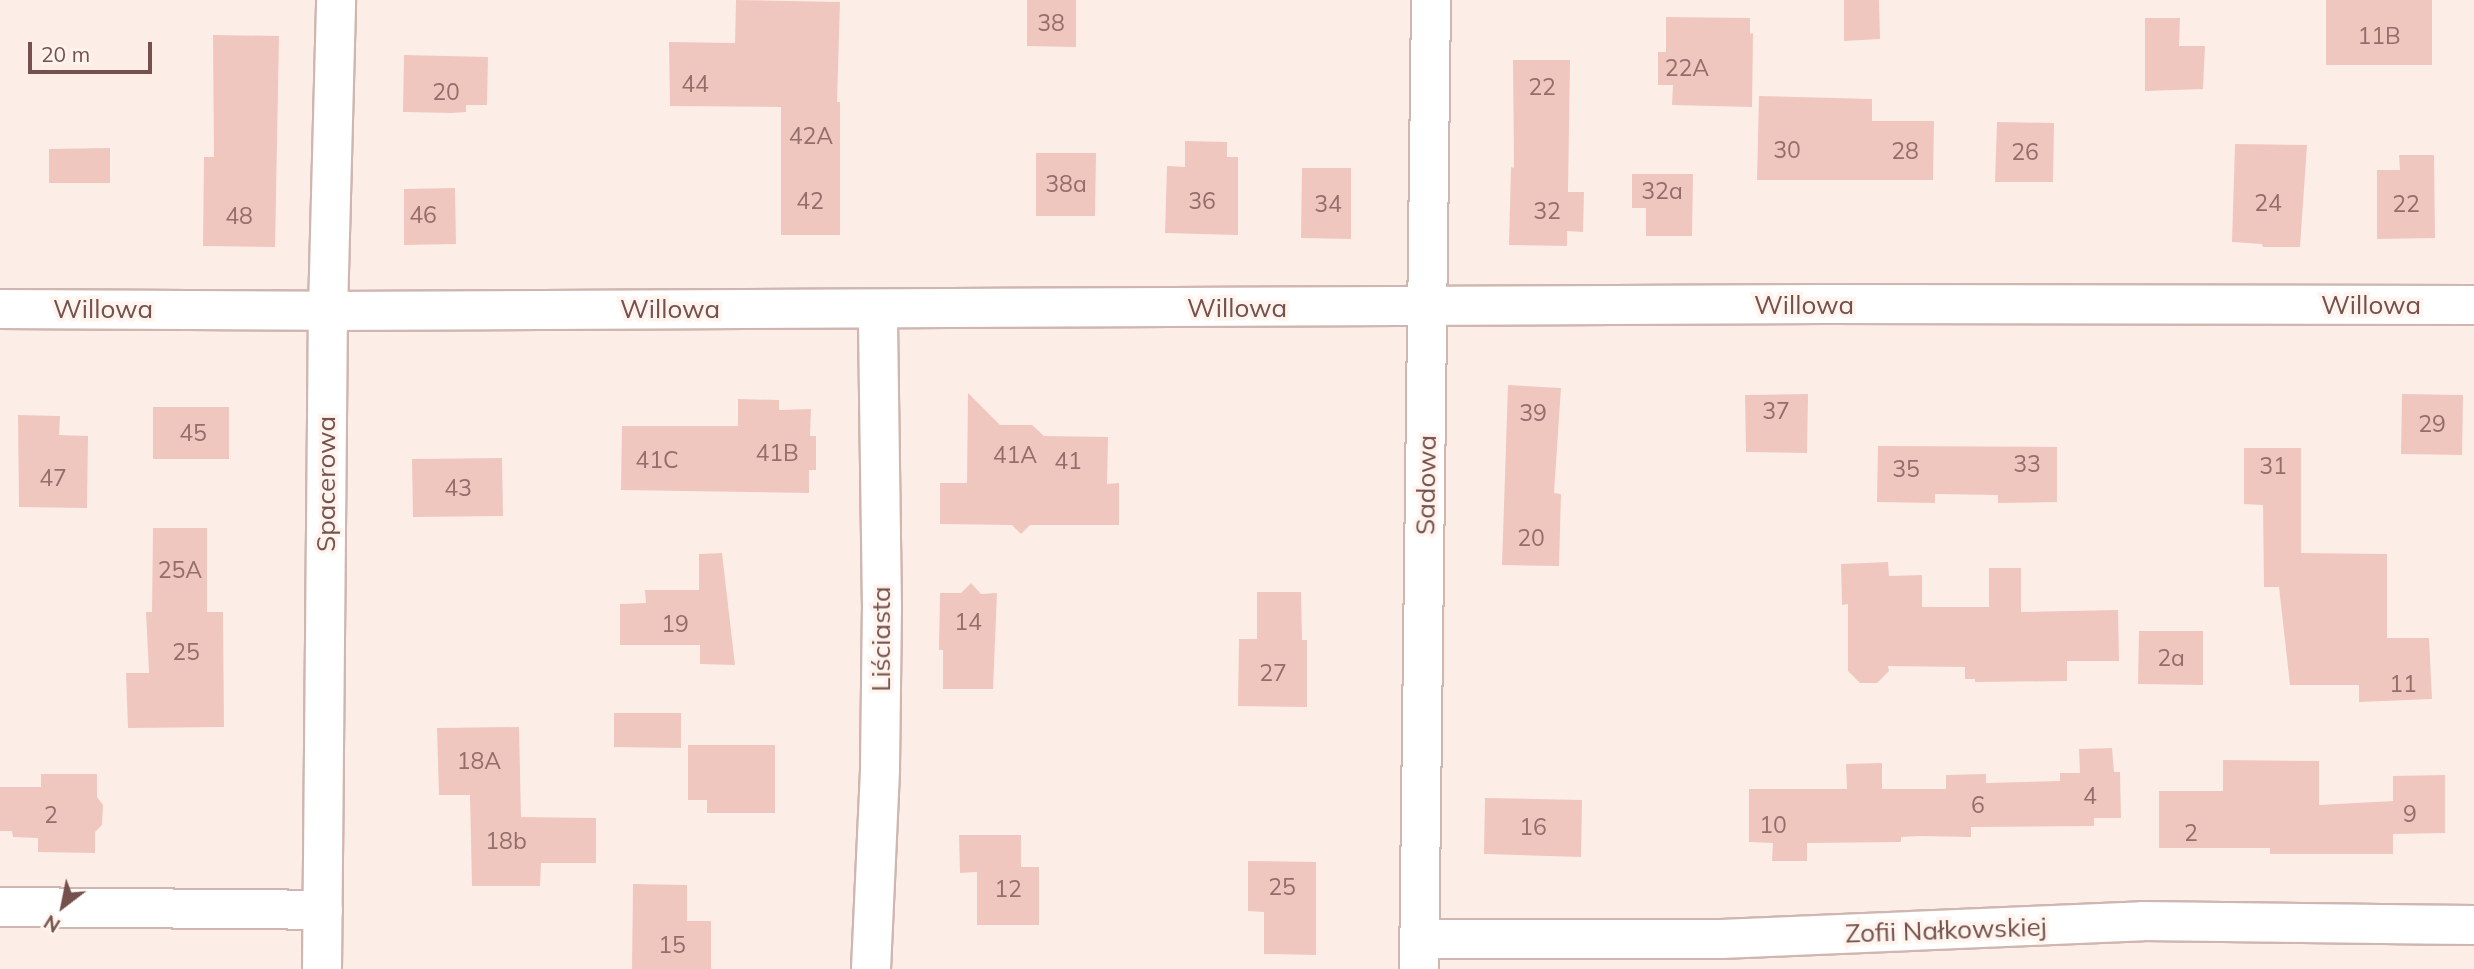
<!DOCTYPE html>
<meta charset="utf-8">
<style>
body{margin:0}
#map{position:relative;width:2474px;height:969px;overflow:hidden;background:#fceee7;font-family:Mulish,sans-serif}
div>[style]{position:absolute}
.building>*{inset:0;background:#f0c7bf}
.roads{filter:drop-shadow(2px 0 #cfb6b0) drop-shadow(-2px 0 #cfb6b0) drop-shadow(0 2px #cfb6b0) drop-shadow(0 -2px #cfb6b0)}
.minor>*{height:38px;margin:-19px;padding:0 19px;transform-origin:19px;border-radius:19px;background:#fff}
span{translate:-50% -50%;white-space:nowrap;text-align:center;line-height:1.15;-webkit-text-stroke:7px #fef3ed;paint-order:stroke}
.number-label{font-size:23px;color:#946e69}
.number-label span{-webkit-text-stroke-width:0}
.street-label{font-size:26px;color:#75504c}
.north{position:absolute;left:28px;top:871px;width:70px;height:70px;-webkit-text-stroke:5px #fef3ed;paint-order:stroke;rotate:212deg;font-size:19px;font-weight:700;line-height:28px;text-align:center;color:#75504c}
.north::after{content:'';display:block;margin:auto;width:24px;height:32px;background:#75504c;clip-path:polygon(50% 0,100% 100%,50% 72%,0 100%)}
.scale{position:absolute;left:28px;top:42px;width:124px;height:32px;box-sizing:border-box;border:4px solid #75504c;border-top:0;padding-left:9px;font-size:21px;line-height:24px;white-space:nowrap;color:#75504c;-webkit-text-stroke:5px #fef3ed;paint-order:stroke}
</style>
<div id="map">
<div class="building">
<div style="clip-path:polygon(736px 0,840px 2px,837px 102px,840px 102px,840px 235px,781px 235px,781px 107px,670px 106px,669px 42px,735px 43px)"></div>
<div style="clip-path:polygon(1027px 0,1076px 0,1076px 47px,1027px 46px)"></div>
<div style="clip-path:polygon(1844px 0,1879px 0,1880px 39px,1844px 41px)"></div>
<div style="clip-path:polygon(2326px 0,2432px 0,2432px 65px,2326px 65px)"></div>
<div style="clip-path:polygon(1666px 17px,1750px 18px,1750px 34px,1753px 33px,1752px 107px,1672px 105px,1673px 85px,1658px 85px,1658px 52px,1666px 52px)"></div>
<div style="clip-path:polygon(2145px 18px,2180px 18px,2179px 46px,2205px 46px,2203px 89px,2145px 91px)"></div>
<div style="clip-path:polygon(213px 35px,279px 36px,275px 247px,203px 246px,204px 157px,214px 157px)"></div>
<div style="clip-path:polygon(404px 55px,488px 57px,487px 105px,466px 105px,466px 112px,452px 113px,403px 112px)"></div>
<div style="clip-path:polygon(1513px 60px,1570px 60px,1568px 192px,1584px 192px,1583px 232px,1567px 231px,1567px 246px,1509px 245px,1511px 167px,1514px 168px)"></div>
<div style="clip-path:polygon(1759px 96px,1872px 99px,1872px 121px,1934px 121px,1933px 180px,1757px 180px)"></div>
<div style="clip-path:polygon(1997px 122px,2054px 123px,2053px 182px,1995px 182px)"></div>
<div style="clip-path:polygon(1185px 141px,1227px 142px,1227px 157px,1238px 157px,1238px 235px,1165px 233px,1167px 166px,1185px 167px)"></div>
<div style="clip-path:polygon(2235px 144px,2307px 145px,2300px 247px,2263px 247px,2262px 244px,2232px 242px)"></div>
<div style="clip-path:polygon(110px 148px,110px 183px,49px 183px,49px 149px)"></div>
<div style="clip-path:polygon(1036px 153px,1096px 153px,1095px 216px,1036px 216px)"></div>
<div style="clip-path:polygon(2399px 155px,2434px 155px,2435px 238px,2377px 239px,2377px 170px,2400px 170px)"></div>
<div style="clip-path:polygon(1302px 168px,1351px 168px,1351px 239px,1301px 238px)"></div>
<div style="clip-path:polygon(1632px 174px,1693px 174px,1692px 236px,1646px 236px,1646px 208px,1632px 208px)"></div>
<div style="clip-path:polygon(455px 188px,456px 244px,404px 245px,404px 189px)"></div>
<div style="clip-path:polygon(1508px 385px,1561px 388px,1554px 493px,1561px 494px,1559px 566px,1502px 565px)"></div>
<div style="clip-path:polygon(968px 393px,1000px 425px,1032px 425px,1044px 436px,1108px 437px,1107px 484px,1119px 483px,1119px 525px,1030px 525px,1021px 534px,1012px 525px,940px 524px,940px 483px,967px 483px)"></div>
<div style="clip-path:polygon(1808px 394px,1807px 453px,1746px 452px,1745px 395px)"></div>
<div style="clip-path:polygon(2402px 394px,2463px 395px,2462px 455px,2401px 454px)"></div>
<div style="clip-path:polygon(738px 399px,779px 400px,779px 410px,811px 409px,810px 436px,816px 436px,816px 470px,809px 470px,809px 493px,621px 490px,622px 426px,738px 426px)"></div>
<div style="clip-path:polygon(153px 407px,229px 407px,229px 459px,153px 459px)"></div>
<div style="clip-path:polygon(18px 415px,60px 416px,59px 435px,88px 436px,87px 508px,19px 507px)"></div>
<div style="clip-path:polygon(1878px 446px,2057px 447px,2057px 502px,1998px 503px,1998px 495px,1935px 494px,1935px 503px,1877px 502px)"></div>
<div style="clip-path:polygon(2244px 448px,2301px 448px,2301px 553px,2387px 554px,2387px 638px,2429px 638px,2432px 699px,2359px 702px,2359px 685px,2290px 685px,2279px 587px,2264px 587px,2263px 505px,2244px 504px)"></div>
<div style="clip-path:polygon(502px 458px,503px 516px,413px 517px,412px 459px)"></div>
<div style="clip-path:polygon(153px 528px,207px 528px,207px 612px,223px 612px,224px 727px,128px 728px,126px 673px,149px 673px,146px 612px,152px 612px)"></div>
<div style="clip-path:polygon(722px 553px,735px 665px,700px 664px,700px 645px,620px 645px,620px 604px,646px 603px,645px 590px,699px 590px,699px 554px)"></div>
<div style="clip-path:polygon(1888px 562px,1889px 576px,1922px 575px,1922px 607px,1989px 607px,1989px 568px,2021px 568px,2021px 612px,2118px 610px,2119px 661px,2067px 661px,2067px 681px,1975px 682px,1975px 679px,1965px 679px,1965px 667px,1888px 666px,1889px 671px,1877px 683px,1860px 683px,1848px 671px,1848px 604px,1842px 605px,1841px 564px)"></div>
<div style="clip-path:polygon(971px 583px,981px 594px,997px 593px,993px 689px,943px 689px,943px 650px,939px 650px,940px 593px,961px 593px)"></div>
<div style="clip-path:polygon(1257px 592px,1301px 592px,1302px 640px,1307px 640px,1307px 707px,1238px 706px,1239px 639px,1257px 639px)"></div>
<div style="clip-path:polygon(2139px 631px,2203px 631px,2203px 685px,2138px 684px)"></div>
<div style="clip-path:polygon(614px 713px,681px 713px,681px 748px,614px 747px)"></div>
<div style="clip-path:polygon(519px 727px,521px 817px,596px 818px,596px 863px,541px 863px,540px 886px,472px 886px,470px 795px,439px 795px,437px 728px)"></div>
<div style="clip-path:polygon(688px 745px,775px 745px,775px 813px,707px 813px,707px 800px,688px 800px)"></div>
<div style="clip-path:polygon(2112px 748px,2114px 772px,2120px 772px,2121px 818px,2094px 818px,2094px 826px,1971px 827px,1971px 837px,1920px 836px,1901px 837px,1901px 842px,1807px 843px,1807px 861px,1772px 861px,1773px 843px,1749px 842px,1749px 789px,1847px 789px,1846px 764px,1882px 763px,1882px 789px,1946px 789px,1946px 775px,1986px 774px,1986px 783px,2060px 781px,2060px 773px,2080px 773px,2079px 749px)"></div>
<div style="clip-path:polygon(2223px 760px,2319px 761px,2319px 805px,2393px 801px,2393px 776px,2445px 775px,2445px 833px,2393px 834px,2393px 854px,2270px 854px,2270px 848px,2159px 848px,2159px 791px,2223px 791px)"></div>
<div style="clip-path:polygon(41px 774px,97px 774px,97px 797px,103px 805px,102px 825px,95px 832px,95px 853px,38px 852px,38px 838px,13px 837px,12px 831px,0 831px,0 787px,41px 787px)"></div>
<div style="clip-path:polygon(1485px 798px,1582px 800px,1581px 857px,1484px 854px)"></div>
<div style="clip-path:polygon(959px 835px,1021px 835px,1021px 867px,1039px 867px,1039px 925px,977px 925px,977px 872px,960px 873px)"></div>
<div style="clip-path:polygon(1248px 861px,1316px 862px,1316px 955px,1264px 954px,1264px 912px,1248px 911px)"></div>
<div style="clip-path:polygon(633px 884px,687px 885px,687px 921px,711px 921px,711px 969px,632px 969px)"></div>
</div>
<div class="roads">
<div class="minor">
<div style="left:0;top:309px;width:328px;rotate:0.3deg"></div>
<div style="left:328px;top:311px;width:1496px;rotate:-0.27deg"></div>
<div style="left:1824px;top:304px;width:650px;rotate:0.09deg"></div>
<div style="left:0;top:907px;width:323px;rotate:0.5deg"></div>
<div style="left:1419px;top:939px;width:302px"></div>
<div style="left:1721px;top:939px;width:422px;rotate:-2.4deg"></div>
<div style="left:2143px;top:921px;width:331px;rotate:0.7deg"></div>
<div style="left:322px;top:969px;width:658px;rotate:-89.48deg"></div>
<div style="left:328px;top:311px;width:311px;rotate:-88.5deg"></div>
<div style="left:871px;top:969px;width:201px;rotate:-87.4deg"></div>
<div style="left:880px;top:768px;width:159px;rotate:-89.3deg"></div>
<div style="left:882px;top:609px;width:300px;rotate:-90.8deg"></div>
<div style="left:1419px;top:969px;width:969px;rotate:-89.29deg"></div>
</div>
</div>
<div class="number-label">
<span style="left:1051px;top:23px">38</span>
<span style="left:2379px;top:36px">11B</span>
<span style="left:1687px;top:68px">22A</span>
<span style="left:695px;top:84px">44</span>
<span style="left:1542px;top:87px">22</span>
<span style="left:446px;top:92px">20</span>
<span style="left:811px;top:136px">42A</span>
<span style="left:1787px;top:150px">30</span>
<span style="left:1905px;top:151px">28</span>
<span style="left:2025px;top:152px">26</span>
<span style="left:1066px;top:184px">38a</span>
<span style="left:1662px;top:191px">32a</span>
<span style="left:810px;top:201px">42</span>
<span style="left:1202px;top:201px">36</span>
<span style="left:2268px;top:203px">24</span>
<span style="left:1328px;top:204px">34</span>
<span style="left:2406px;top:204px">22</span>
<span style="left:1547px;top:211px">32</span>
<span style="left:423px;top:215px">46</span>
<span style="left:239px;top:216px">48</span>
<span style="left:1776px;top:411px">37</span>
<span style="left:1533px;top:413px">39</span>
<span style="left:2432px;top:424px">29</span>
<span style="left:193px;top:433px">45</span>
<span style="left:777px;top:453px">41B</span>
<span style="left:1015px;top:455px">41A</span>
<span style="left:657px;top:460px">41C</span>
<span style="left:1068px;top:461px">41</span>
<span style="left:2027px;top:464px">33</span>
<span style="left:2273px;top:466px">31</span>
<span style="left:1906px;top:469px">35</span>
<span style="left:53px;top:478px">47</span>
<span style="left:458px;top:488px">43</span>
<span style="left:1531px;top:538px">20</span>
<span style="left:180px;top:570px">25A</span>
<span style="left:968px;top:622px">14</span>
<span style="left:675px;top:624px">19</span>
<span style="left:186px;top:652px">25</span>
<span style="left:2171px;top:658px">2a</span>
<span style="left:1273px;top:673px">27</span>
<span style="left:2403px;top:684px">11</span>
<span style="left:479px;top:761px">18A</span>
<span style="left:2090px;top:796px">4</span>
<span style="left:1978px;top:805px">6</span>
<span style="left:2410px;top:814px">9</span>
<span style="left:51px;top:815px">2</span>
<span style="left:1773px;top:825px">10</span>
<span style="left:1533px;top:827px">16</span>
<span style="left:2191px;top:833px">2</span>
<span style="left:506px;top:841px">18b</span>
<span style="left:1282px;top:887px">25</span>
<span style="left:1008px;top:889px">12</span>
<span style="left:672px;top:945px">15</span>
</div>
<div class="street-label">
<span style="left:1804px;top:305px">Willowa</span>
<span style="left:2371px;top:305px">Willowa</span>
<span style="left:1237px;top:308px">Willowa</span>
<span style="left:103px;top:309px">Willowa</span>
<span style="left:670px;top:309px">Willowa</span>
<span style="left:326px;top:484px;rotate:-90deg">Spacerowa</span>
<span style="left:1426px;top:485px;rotate:-89deg">Sadowa</span>
<span style="left:881px;top:639px;rotate:-90deg">Liściasta</span>
<span style="left:1946px;top:930px;rotate:-2deg">Zofii Nałkowskiej</span>
</div>
<div class="north">N</div>
<div class="scale">20 m</div>
</div>
